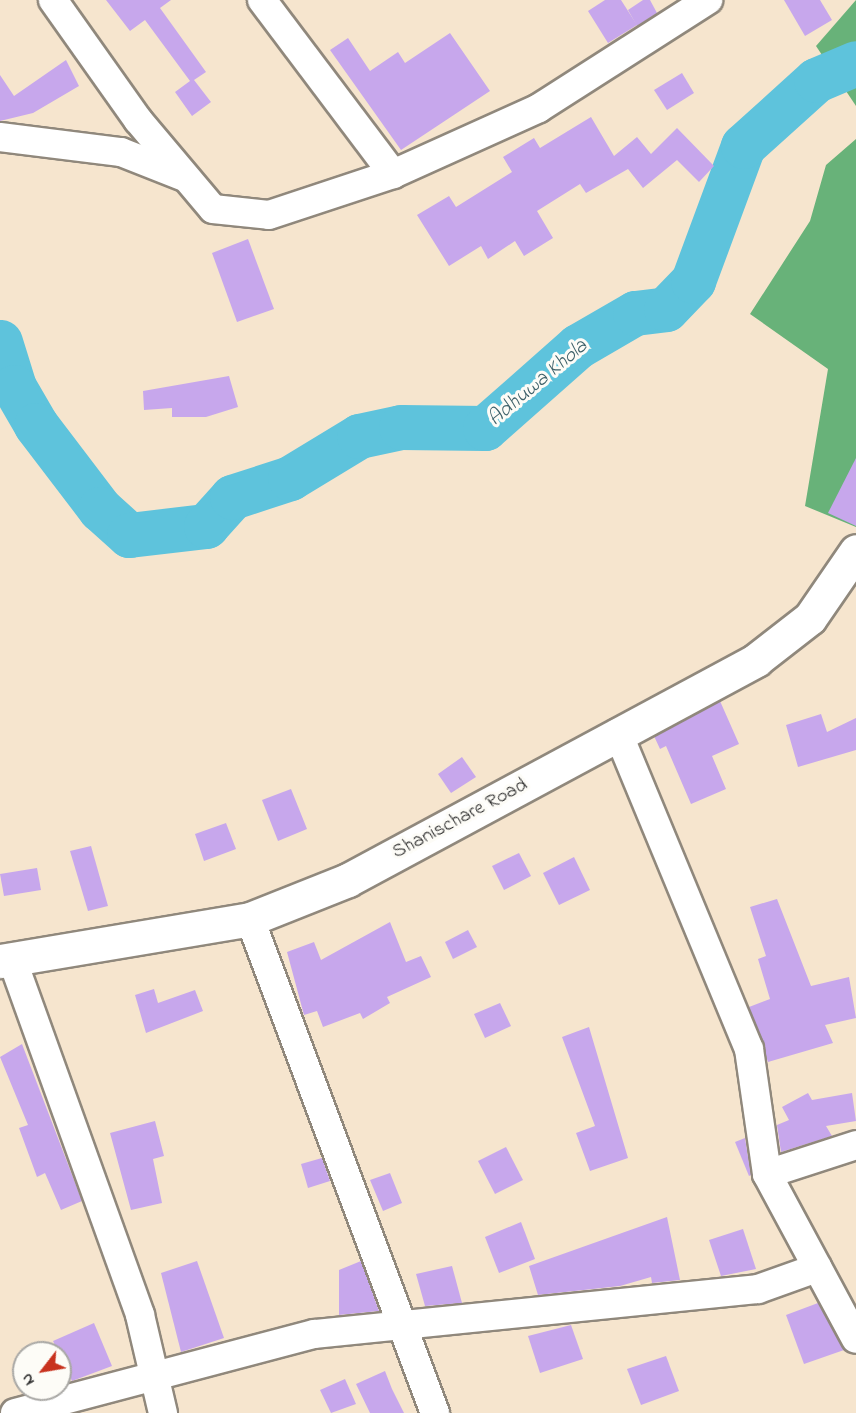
<!DOCTYPE html>
<style>
body{margin:0}
#map{position:relative;width:856px;height:1413px;overflow:hidden;background:#f6e5ce;font-family:"Indie Flower",sans-serif}
div>[style]{position:absolute}
.forest>*{inset:0;background:#68b279}
.river>*{height:45px;margin:-22.5px;padding:0 22.5px;transform-origin:22.5px;border-radius:22.5px;background:#5ec3dc}
.building>*{inset:0;background:#c7a7ec}
.roads{filter:drop-shadow(2px 0 #90887c) drop-shadow(-2px 0 #90887c) drop-shadow(0 2px #90887c) drop-shadow(0 -2px #90887c)}
.street>*{height:28px;margin:-14px;padding:0 14px;transform-origin:14px;border-radius:14px;background:#fff}
.secondary>*{height:33px;margin:-16.5px;padding:0 16.5px;transform-origin:16.5px;border-radius:16.5px;background:#fff}
span{translate:-50% -50%;white-space:nowrap;text-align:center;line-height:1.15;-webkit-text-stroke:6px #fdfcf7;paint-order:stroke}
.street-label{font-size:20px;color:#2b2b2b}
.water-label{font-size:21px;color:#3d6069;font-style:italic}
.north{position:absolute;left:12px;top:1341px;width:60px;height:60px;box-sizing:border-box;background:#fdfcf7;border:2px solid #a9a8a5;border-radius:50%;rotate:239deg;font-size:16px;font-weight:700;line-height:24px;text-align:center;color:#2b2b2b}
.north::after{content:'';display:block;margin:auto;width:21px;height:27px;background:#c8321e;clip-path:polygon(50% 0,100% 100%,50% 72%,0 100%)}
</style>
<div id="map">
<div class="forest">
<div style="clip-path:polygon(856px 0,856px 106px,816px 46px)"></div>
<div style="clip-path:polygon(856px 139px,856px 527px,805px 506px,828px 369px,750px 314px,810px 221px,826px 165px)"></div>
</div>
<div class="river">
<div style="left:0;top:342px;width:47px;rotate:72.7deg"></div>
<div style="left:14px;top:387px;width:44px;rotate:59.9deg"></div>
<div style="left:36px;top:425px;width:106px;rotate:52.7deg"></div>
<div style="left:100px;top:509px;width:39px;rotate:42deg"></div>
<div style="left:129px;top:535px;width:78px;rotate:-6.7deg"></div>
<div style="left:206px;top:526px;width:39px;rotate:-48deg"></div>
<div style="left:232px;top:497px;width:61px;rotate:-18.1deg"></div>
<div style="left:290px;top:478px;width:81px;rotate:-31.3deg"></div>
<div style="left:359px;top:436px;width:43px;rotate:-12.1deg"></div>
<div style="left:401px;top:427px;width:84px;rotate:0.7deg"></div>
<div style="left:485px;top:428px;width:124px;rotate:-41.4deg"></div>
<div style="left:578px;top:346px;width:66px;rotate:-30.1deg"></div>
<div style="left:635px;top:313px;width:31px;rotate:-7deg"></div>
<div style="left:666px;top:309px;width:39px;rotate:-46deg"></div>
<div style="left:693px;top:281px;width:144px;rotate:-69.7deg"></div>
<div style="left:743px;top:146px;width:98px;rotate:-42.1deg"></div>
<div style="left:816px;top:80px;width:43px;rotate:-23deg"></div>
</div>
<div class="building">
<div style="clip-path:polygon(106px 0,171px 0,160px 8px,206px 72px,194px 80px,211px 102px,192px 116px,175px 92px,190px 81px,145px 20px,130px 31px)"></div>
<div style="clip-path:polygon(605px 0,621px 0,637px 25px,608px 43px,588px 11px)"></div>
<div style="clip-path:polygon(643px 0,650px 0,657px 13px,637px 26px,628px 10px)"></div>
<div style="clip-path:polygon(784px 0,820px 0,832px 20px,805px 36px)"></div>
<div style="clip-path:polygon(450px 33px,490px 91px,401px 150px,330px 50px,348px 38px,370px 71px,398px 52px,405px 63px)"></div>
<div style="clip-path:polygon(66px 60px,79px 86px,33px 113px,0 121px,0 75px,14px 96px)"></div>
<div style="clip-path:polygon(682px 73px,694px 93px,667px 110px,654px 90px)"></div>
<div style="clip-path:polygon(591px 117px,614px 156px,637px 137px,651px 154px,677px 128px,714px 166px,699px 182px,677px 160px,643px 188px,628px 169px,586px 193px,580px 184px,537px 211px,553px 238px,524px 256px,515px 241px,488px 259px,481px 246px,449px 266px,417px 215px,449px 196px,456px 207px,512px 172px,503px 157px,534px 138px,540px 148px)"></div>
<div style="clip-path:polygon(248px 239px,274px 309px,237px 322px,212px 253px)"></div>
<div style="clip-path:polygon(229px 376px,238px 407px,206px 417px,172px 417px,172px 408px,144px 410px,143px 391px)"></div>
<div style="clip-path:polygon(856px 458px,856px 526px,828px 513px)"></div>
<div style="clip-path:polygon(720px 701px,739px 744px,712px 756px,726px 789px,691px 804px,666px 746px,660px 749px,654px 736px)"></div>
<div style="clip-path:polygon(821px 714px,827px 732px,856px 718px,856px 750px,798px 767px,786px 725px)"></div>
<div style="clip-path:polygon(462px 757px,476px 777px,451px 793px,438px 774px)"></div>
<div style="clip-path:polygon(291px 789px,307px 829px,278px 841px,262px 800px)"></div>
<div style="clip-path:polygon(226px 823px,236px 849px,204px 861px,195px 834px)"></div>
<div style="clip-path:polygon(91px 846px,108px 906px,88px 911px,70px 851px)"></div>
<div style="clip-path:polygon(519px 853px,531px 876px,504px 890px,492px 866px)"></div>
<div style="clip-path:polygon(574px 857px,590px 890px,559px 905px,543px 873px)"></div>
<div style="clip-path:polygon(37px 868px,41px 890px,4px 896px,0 874px)"></div>
<div style="clip-path:polygon(777px 899px,811px 986px,849px 977px,856px 1018px,825px 1025px,833px 1043px,768px 1062px,749px 1007px,770px 999px,758px 959px,766px 956px,750px 907px)"></div>
<div style="clip-path:polygon(390px 922px,406px 962px,421px 956px,431px 977px,387px 997px,390px 1003px,363px 1019px,360px 1013px,323px 1027px,317px 1011px,304px 1015px,287px 952px,314px 942px,321px 960px)"></div>
<div style="clip-path:polygon(468px 930px,477px 947px,453px 959px,445px 942px)"></div>
<div style="clip-path:polygon(154px 989px,158px 1003px,195px 990px,203px 1011px,146px 1033px,135px 995px)"></div>
<div style="clip-path:polygon(500px 1003px,511px 1026px,485px 1038px,474px 1014px)"></div>
<div style="clip-path:polygon(589px 1027px,628px 1158px,590px 1171px,576px 1133px,595px 1126px,562px 1037px)"></div>
<div style="clip-path:polygon(22px 1044px,82px 1201px,61px 1210px,45px 1173px,37px 1177px,19px 1128px,28px 1125px,0 1057px)"></div>
<div style="clip-path:polygon(808px 1093px,812px 1100px,852px 1093px,856px 1121px,826px 1126px,832px 1136px,781px 1152px,777px 1125px,789px 1120px,782px 1107px)"></div>
<div style="clip-path:polygon(155px 1121px,164px 1156px,153px 1159px,162px 1203px,131px 1210px,110px 1133px)"></div>
<div style="clip-path:polygon(745px 1138px,751px 1175px,749px 1176px,735px 1142px)"></div>
<div style="clip-path:polygon(506px 1147px,523px 1180px,495px 1194px,478px 1161px)"></div>
<div style="clip-path:polygon(322px 1158px,330px 1181px,308px 1188px,301px 1164px)"></div>
<div style="clip-path:polygon(390px 1173px,402px 1203px,383px 1211px,370px 1180px)"></div>
<div style="clip-path:polygon(667px 1217px,680px 1280px,652px 1283px,651px 1277px,620px 1286px,538px 1295px,529px 1266px)"></div>
<div style="clip-path:polygon(521px 1222px,535px 1259px,499px 1273px,485px 1237px)"></div>
<div style="clip-path:polygon(743px 1229px,756px 1269px,721px 1276px,709px 1240px)"></div>
<div style="clip-path:polygon(197px 1261px,224px 1338px,181px 1352px,161px 1273px)"></div>
<div style="clip-path:polygon(361px 1261px,379px 1311px,339px 1315px,339px 1270px)"></div>
<div style="clip-path:polygon(452px 1266px,462px 1303px,425px 1306px,416px 1274px)"></div>
<div style="clip-path:polygon(818px 1303px,844px 1350px,804px 1364px,786px 1315px)"></div>
<div style="clip-path:polygon(94px 1323px,112px 1366px,72px 1381px,53px 1341px)"></div>
<div style="clip-path:polygon(571px 1325px,583px 1359px,540px 1373px,528px 1336px)"></div>
<div style="clip-path:polygon(666px 1356px,679px 1391px,641px 1405px,627px 1369px)"></div>
<div style="clip-path:polygon(385px 1371px,392px 1389px,404px 1413px,370px 1413px,356px 1384px)"></div>
<div style="clip-path:polygon(345px 1379px,356px 1404px,331px 1413px,320px 1390px)"></div>
</div>
<div class="roads">
<div class="street">
<div style="left:53px;top:0;width:147px;rotate:54.7deg"></div>
<div style="left:138px;top:120px;width:116px;rotate:49.9deg"></div>
<div style="left:213px;top:209px;width:56px;rotate:6.1deg"></div>
<div style="left:269px;top:215px;width:131px;rotate:-18.3deg"></div>
<div style="left:393px;top:174px;width:160px;rotate:-24.3deg"></div>
<div style="left:539px;top:108px;width:201px;rotate:-32.6deg"></div>
<div style="left:262px;top:0;width:218px;rotate:53deg"></div>
<div style="left:0;top:137px;width:122px;rotate:7.1deg"></div>
<div style="left:121px;top:152px;width:66px;rotate:21.5deg"></div>
<div style="left:618px;top:733px;width:342px;rotate:67.5deg"></div>
<div style="left:749px;top:1049px;width:126px;rotate:81.8deg"></div>
<div style="left:767px;top:1174px;width:187px;rotate:61.7deg"></div>
<div style="left:250px;top:919px;width:528px;rotate:69.47deg"></div>
<div style="left:12px;top:959px;width:378px;rotate:70.2deg"></div>
<div style="left:140px;top:1315px;width:101px;rotate:76.8deg"></div>
<div style="left:767px;top:1174px;width:94px;rotate:-18deg"></div>
<div style="left:15px;top:1413px;width:310px;rotate:-14.8deg"></div>
<div style="left:315px;top:1334px;width:445px;rotate:-5.8deg"></div>
<div style="left:758px;top:1289px;width:63px;rotate:-19.6deg"></div>
</div>
<div class="secondary">
<div style="left:0;top:961px;width:254px;rotate:-9.5deg"></div>
<div style="left:250px;top:919px;width:105px;rotate:-21.7deg"></div>
<div style="left:348px;top:880px;width:464px;rotate:-28.3deg"></div>
<div style="left:756px;top:660px;width:68px;rotate:-37.9deg"></div>
<div style="left:810px;top:618px;width:81px;rotate:-55.5deg"></div>
</div>
</div>
<div class="street-label">
<span style="left:460px;top:819px;rotate:-28deg">Shanischare Road</span>
</div>
<div class="water-label">
<span style="left:538px;top:383px;rotate:-40deg">Adhuwa Khola</span>
</div>
<div class="north">N</div>
</div>
